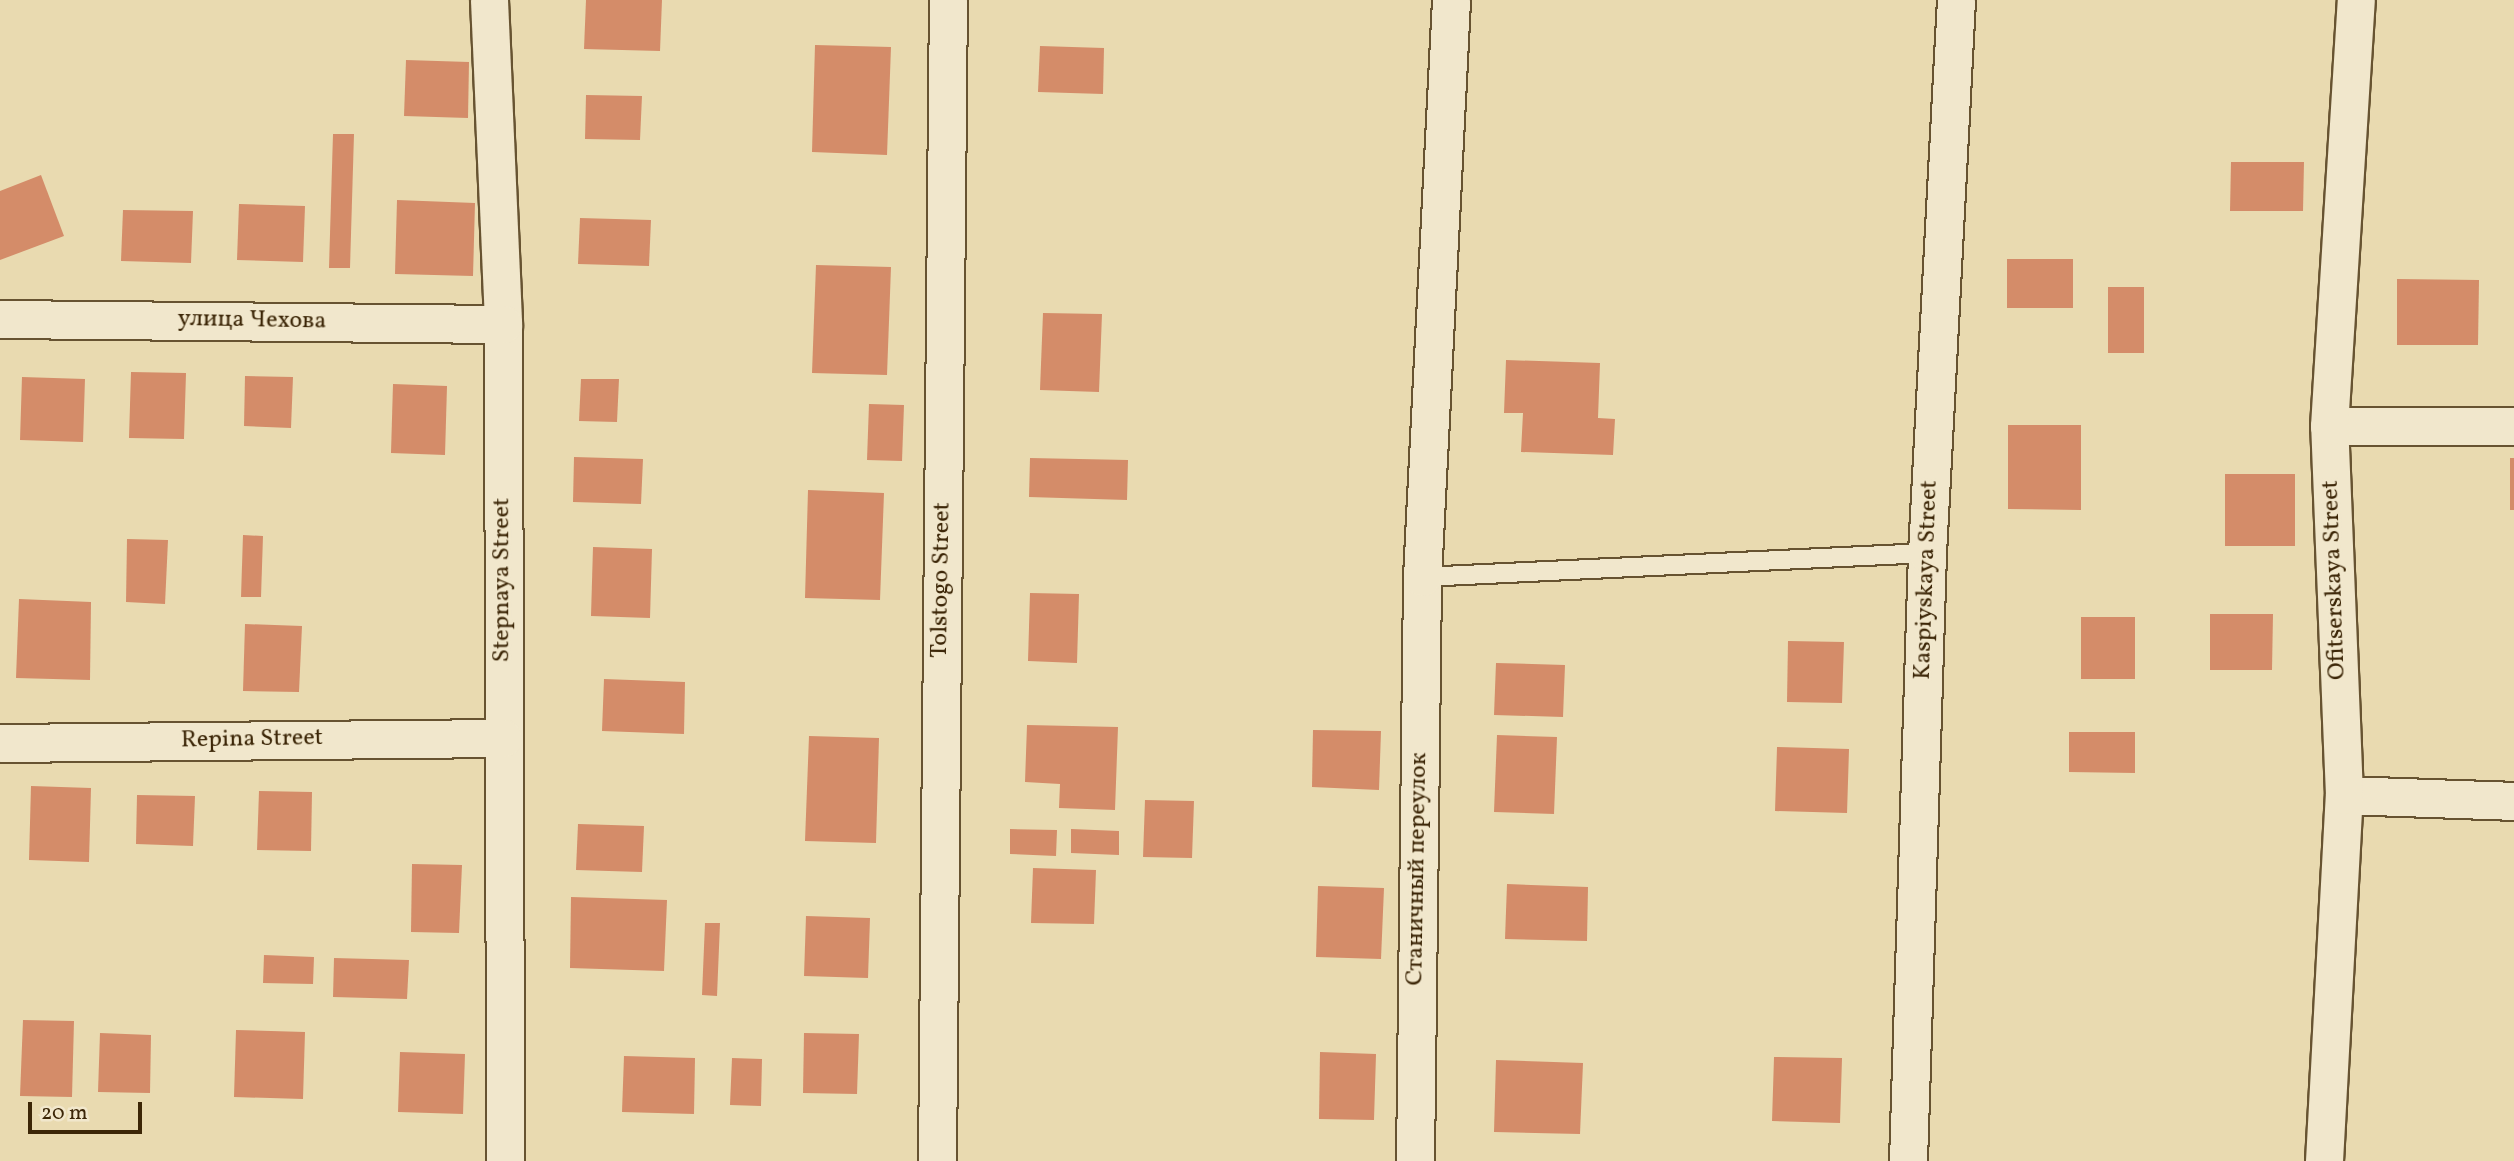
<!DOCTYPE html>
<meta charset="utf-8">
<style>
body{margin:0}
#map{position:relative;width:2514px;height:1161px;overflow:hidden;background:#e9dab0;font-family:Vollkorn,serif}
div>[style]{position:absolute}
.building>*{inset:0;background:#d48c69}
.roads{filter:drop-shadow(2px 0 #675331) drop-shadow(-2px 0 #675331) drop-shadow(0 2px #675331) drop-shadow(0 -2px #675331)}
.service>*{height:18px;margin:-9px;padding:0 9px;transform-origin:9px;border-radius:9px;background:#f1e7cc}
.minor>*{height:37px;margin:-18.5px;padding:0 18.5px;transform-origin:18.5px;border-radius:18.5px;background:#f1e7cc}
span{translate:-50% -50%;white-space:nowrap;text-align:center;line-height:1.15;-webkit-text-stroke:5px #f1e7cc;paint-order:stroke}
.street-label{font-size:24px;color:#3c2607}
.scale{position:absolute;left:28px;top:1102px;width:114px;height:32px;box-sizing:border-box;border:4px solid #3c2607;border-top:0;padding-left:9px;font-size:21px;line-height:24px;white-space:nowrap;color:#3c2607;-webkit-text-stroke:5px #f1e7cc;paint-order:stroke}
</style>
<div id="map">
<div class="building">
<div style="clip-path:polygon(586px 0,662px 0,660px 51px,584px 49px)"></div>
<div style="clip-path:polygon(815px 45px,891px 47px,887px 155px,812px 152px)"></div>
<div style="clip-path:polygon(1040px 46px,1104px 48px,1103px 94px,1038px 92px)"></div>
<div style="clip-path:polygon(406px 60px,469px 62px,468px 118px,404px 116px)"></div>
<div style="clip-path:polygon(586px 95px,642px 96px,640px 140px,585px 139px)"></div>
<div style="clip-path:polygon(333px 134px,354px 134px,350px 268px,329px 268px)"></div>
<div style="clip-path:polygon(2231px 162px,2304px 162px,2303px 211px,2230px 211px)"></div>
<div style="clip-path:polygon(41px 175px,64px 236px,0 260px,0 191px)"></div>
<div style="clip-path:polygon(397px 200px,475px 203px,473px 276px,395px 274px)"></div>
<div style="clip-path:polygon(239px 204px,305px 206px,303px 262px,237px 260px)"></div>
<div style="clip-path:polygon(123px 210px,193px 211px,191px 263px,121px 261px)"></div>
<div style="clip-path:polygon(580px 218px,651px 220px,649px 266px,578px 264px)"></div>
<div style="clip-path:polygon(2007px 259px,2073px 259px,2073px 308px,2007px 308px)"></div>
<div style="clip-path:polygon(816px 265px,891px 267px,887px 375px,812px 373px)"></div>
<div style="clip-path:polygon(2397px 279px,2479px 280px,2478px 345px,2397px 345px)"></div>
<div style="clip-path:polygon(2108px 287px,2144px 287px,2144px 353px,2108px 353px)"></div>
<div style="clip-path:polygon(1043px 313px,1102px 314px,1099px 392px,1040px 390px)"></div>
<div style="clip-path:polygon(1506px 360px,1600px 363px,1598px 418px,1615px 419px,1613px 455px,1521px 452px,1523px 413px,1504px 413px)"></div>
<div style="clip-path:polygon(131px 372px,186px 373px,184px 439px,129px 438px)"></div>
<div style="clip-path:polygon(245px 376px,293px 377px,291px 428px,244px 426px)"></div>
<div style="clip-path:polygon(22px 377px,85px 379px,83px 442px,20px 440px)"></div>
<div style="clip-path:polygon(581px 379px,619px 379px,617px 422px,579px 421px)"></div>
<div style="clip-path:polygon(393px 384px,447px 386px,445px 455px,391px 453px)"></div>
<div style="clip-path:polygon(869px 404px,904px 405px,902px 461px,867px 460px)"></div>
<div style="clip-path:polygon(2008px 425px,2081px 425px,2081px 510px,2008px 509px)"></div>
<div style="clip-path:polygon(574px 457px,643px 459px,641px 504px,573px 502px)"></div>
<div style="clip-path:polygon(1030px 458px,1128px 460px,1127px 500px,1029px 497px)"></div>
<div style="clip-path:polygon(2510px 458px,2514px 458px,2514px 510px,2510px 510px)"></div>
<div style="clip-path:polygon(2225px 474px,2295px 474px,2295px 546px,2225px 546px)"></div>
<div style="clip-path:polygon(808px 490px,884px 493px,880px 600px,805px 598px)"></div>
<div style="clip-path:polygon(243px 535px,263px 536px,261px 597px,241px 597px)"></div>
<div style="clip-path:polygon(127px 539px,168px 540px,165px 604px,126px 602px)"></div>
<div style="clip-path:polygon(593px 547px,652px 549px,650px 618px,591px 616px)"></div>
<div style="clip-path:polygon(1030px 593px,1079px 594px,1077px 663px,1028px 661px)"></div>
<div style="clip-path:polygon(19px 599px,91px 602px,90px 680px,16px 678px)"></div>
<div style="clip-path:polygon(2210px 614px,2273px 614px,2272px 670px,2210px 670px)"></div>
<div style="clip-path:polygon(2081px 617px,2135px 617px,2135px 679px,2081px 679px)"></div>
<div style="clip-path:polygon(245px 624px,302px 626px,299px 692px,243px 691px)"></div>
<div style="clip-path:polygon(1788px 641px,1844px 642px,1842px 703px,1787px 702px)"></div>
<div style="clip-path:polygon(1496px 663px,1565px 665px,1563px 717px,1494px 715px)"></div>
<div style="clip-path:polygon(604px 679px,685px 682px,684px 734px,602px 731px)"></div>
<div style="clip-path:polygon(1027px 725px,1118px 727px,1115px 810px,1059px 808px,1060px 784px,1025px 782px)"></div>
<div style="clip-path:polygon(1313px 730px,1381px 731px,1379px 790px,1312px 787px)"></div>
<div style="clip-path:polygon(2069px 732px,2135px 732px,2135px 773px,2069px 772px)"></div>
<div style="clip-path:polygon(1497px 735px,1557px 737px,1554px 814px,1494px 812px)"></div>
<div style="clip-path:polygon(809px 736px,879px 738px,876px 843px,805px 841px)"></div>
<div style="clip-path:polygon(1777px 747px,1849px 749px,1847px 813px,1775px 811px)"></div>
<div style="clip-path:polygon(31px 786px,91px 788px,89px 862px,29px 860px)"></div>
<div style="clip-path:polygon(259px 791px,312px 792px,311px 851px,257px 850px)"></div>
<div style="clip-path:polygon(137px 795px,195px 796px,193px 846px,136px 844px)"></div>
<div style="clip-path:polygon(1145px 800px,1194px 801px,1192px 858px,1143px 857px)"></div>
<div style="clip-path:polygon(578px 824px,644px 826px,642px 872px,576px 870px)"></div>
<div style="clip-path:polygon(1010px 829px,1057px 830px,1056px 856px,1010px 854px)"></div>
<div style="clip-path:polygon(1071px 829px,1119px 831px,1119px 855px,1071px 853px)"></div>
<div style="clip-path:polygon(412px 864px,462px 865px,459px 933px,411px 932px)"></div>
<div style="clip-path:polygon(1033px 868px,1096px 870px,1094px 924px,1031px 923px)"></div>
<div style="clip-path:polygon(1507px 884px,1588px 887px,1587px 941px,1505px 939px)"></div>
<div style="clip-path:polygon(1318px 886px,1384px 888px,1381px 959px,1316px 957px)"></div>
<div style="clip-path:polygon(571px 897px,667px 900px,664px 971px,570px 968px)"></div>
<div style="clip-path:polygon(806px 916px,870px 918px,868px 978px,804px 976px)"></div>
<div style="clip-path:polygon(705px 923px,720px 923px,717px 996px,702px 995px)"></div>
<div style="clip-path:polygon(264px 955px,314px 957px,313px 984px,263px 983px)"></div>
<div style="clip-path:polygon(334px 958px,409px 960px,407px 999px,333px 997px)"></div>
<div style="clip-path:polygon(23px 1020px,74px 1021px,72px 1097px,20px 1096px)"></div>
<div style="clip-path:polygon(236px 1030px,305px 1032px,303px 1099px,234px 1097px)"></div>
<div style="clip-path:polygon(100px 1033px,151px 1035px,150px 1093px,98px 1092px)"></div>
<div style="clip-path:polygon(804px 1033px,859px 1034px,857px 1094px,803px 1093px)"></div>
<div style="clip-path:polygon(400px 1052px,465px 1054px,463px 1114px,398px 1112px)"></div>
<div style="clip-path:polygon(1320px 1052px,1376px 1054px,1374px 1120px,1319px 1119px)"></div>
<div style="clip-path:polygon(624px 1056px,695px 1058px,694px 1114px,622px 1112px)"></div>
<div style="clip-path:polygon(1774px 1057px,1842px 1058px,1840px 1123px,1772px 1121px)"></div>
<div style="clip-path:polygon(732px 1058px,762px 1059px,761px 1106px,730px 1105px)"></div>
<div style="clip-path:polygon(1496px 1060px,1583px 1063px,1580px 1134px,1494px 1132px)"></div>
</div>
<div class="roads">
<div class="service">
<div style="left:1422px;top:577px;width:506px;rotate:-2.72deg"></div>
</div>
<div class="minor">
<div style="left:489px;top:0;width:324px;rotate:87.5deg"></div>
<div style="left:503px;top:324px;width:837px;rotate:89.86deg"></div>
<div style="left:0;top:319px;width:503px;rotate:0.57deg"></div>
<div style="left:2329px;top:426px;width:185px"></div>
<div style="left:0;top:743px;width:503px;rotate:-0.57deg"></div>
<div style="left:2344px;top:795px;width:170px;rotate:2deg"></div>
<div style="left:937px;top:1161px;width:1161px;rotate:-89.46deg"></div>
<div style="left:1415px;top:1161px;width:584px;rotate:-89.31deg"></div>
<div style="left:1422px;top:577px;width:578px;rotate:-87.12deg"></div>
<div style="left:1908px;top:1161px;width:608px;rotate:-88.21deg"></div>
<div style="left:1927px;top:553px;width:554px;rotate:-87deg"></div>
<div style="left:2324px;top:1161px;width:367px;rotate:-86.9deg"></div>
<div style="left:2344px;top:795px;width:369px;rotate:-92.3deg"></div>
<div style="left:2329px;top:426px;width:427px;rotate:-86.4deg"></div>
</div>
</div>
<div class="street-label">
<span style="left:252px;top:321px;rotate:1deg">улица Чехова</span>
<span style="left:503px;top:580px;rotate:-90deg">Stepnaya Street</span>
<span style="left:942px;top:580px;rotate:-89deg">Tolstogo Street</span>
<span style="left:1927px;top:580px;rotate:-88deg">Kaspiyskaya Street</span>
<span style="left:2335px;top:580px;rotate:-92deg">Ofitserskaya Street</span>
<span style="left:252px;top:740px;rotate:-1deg">Repina Street</span>
<span style="left:1418px;top:869px;rotate:-89deg">Станичный переулок</span>
</div>
<div class="scale">20 m</div>
</div>
